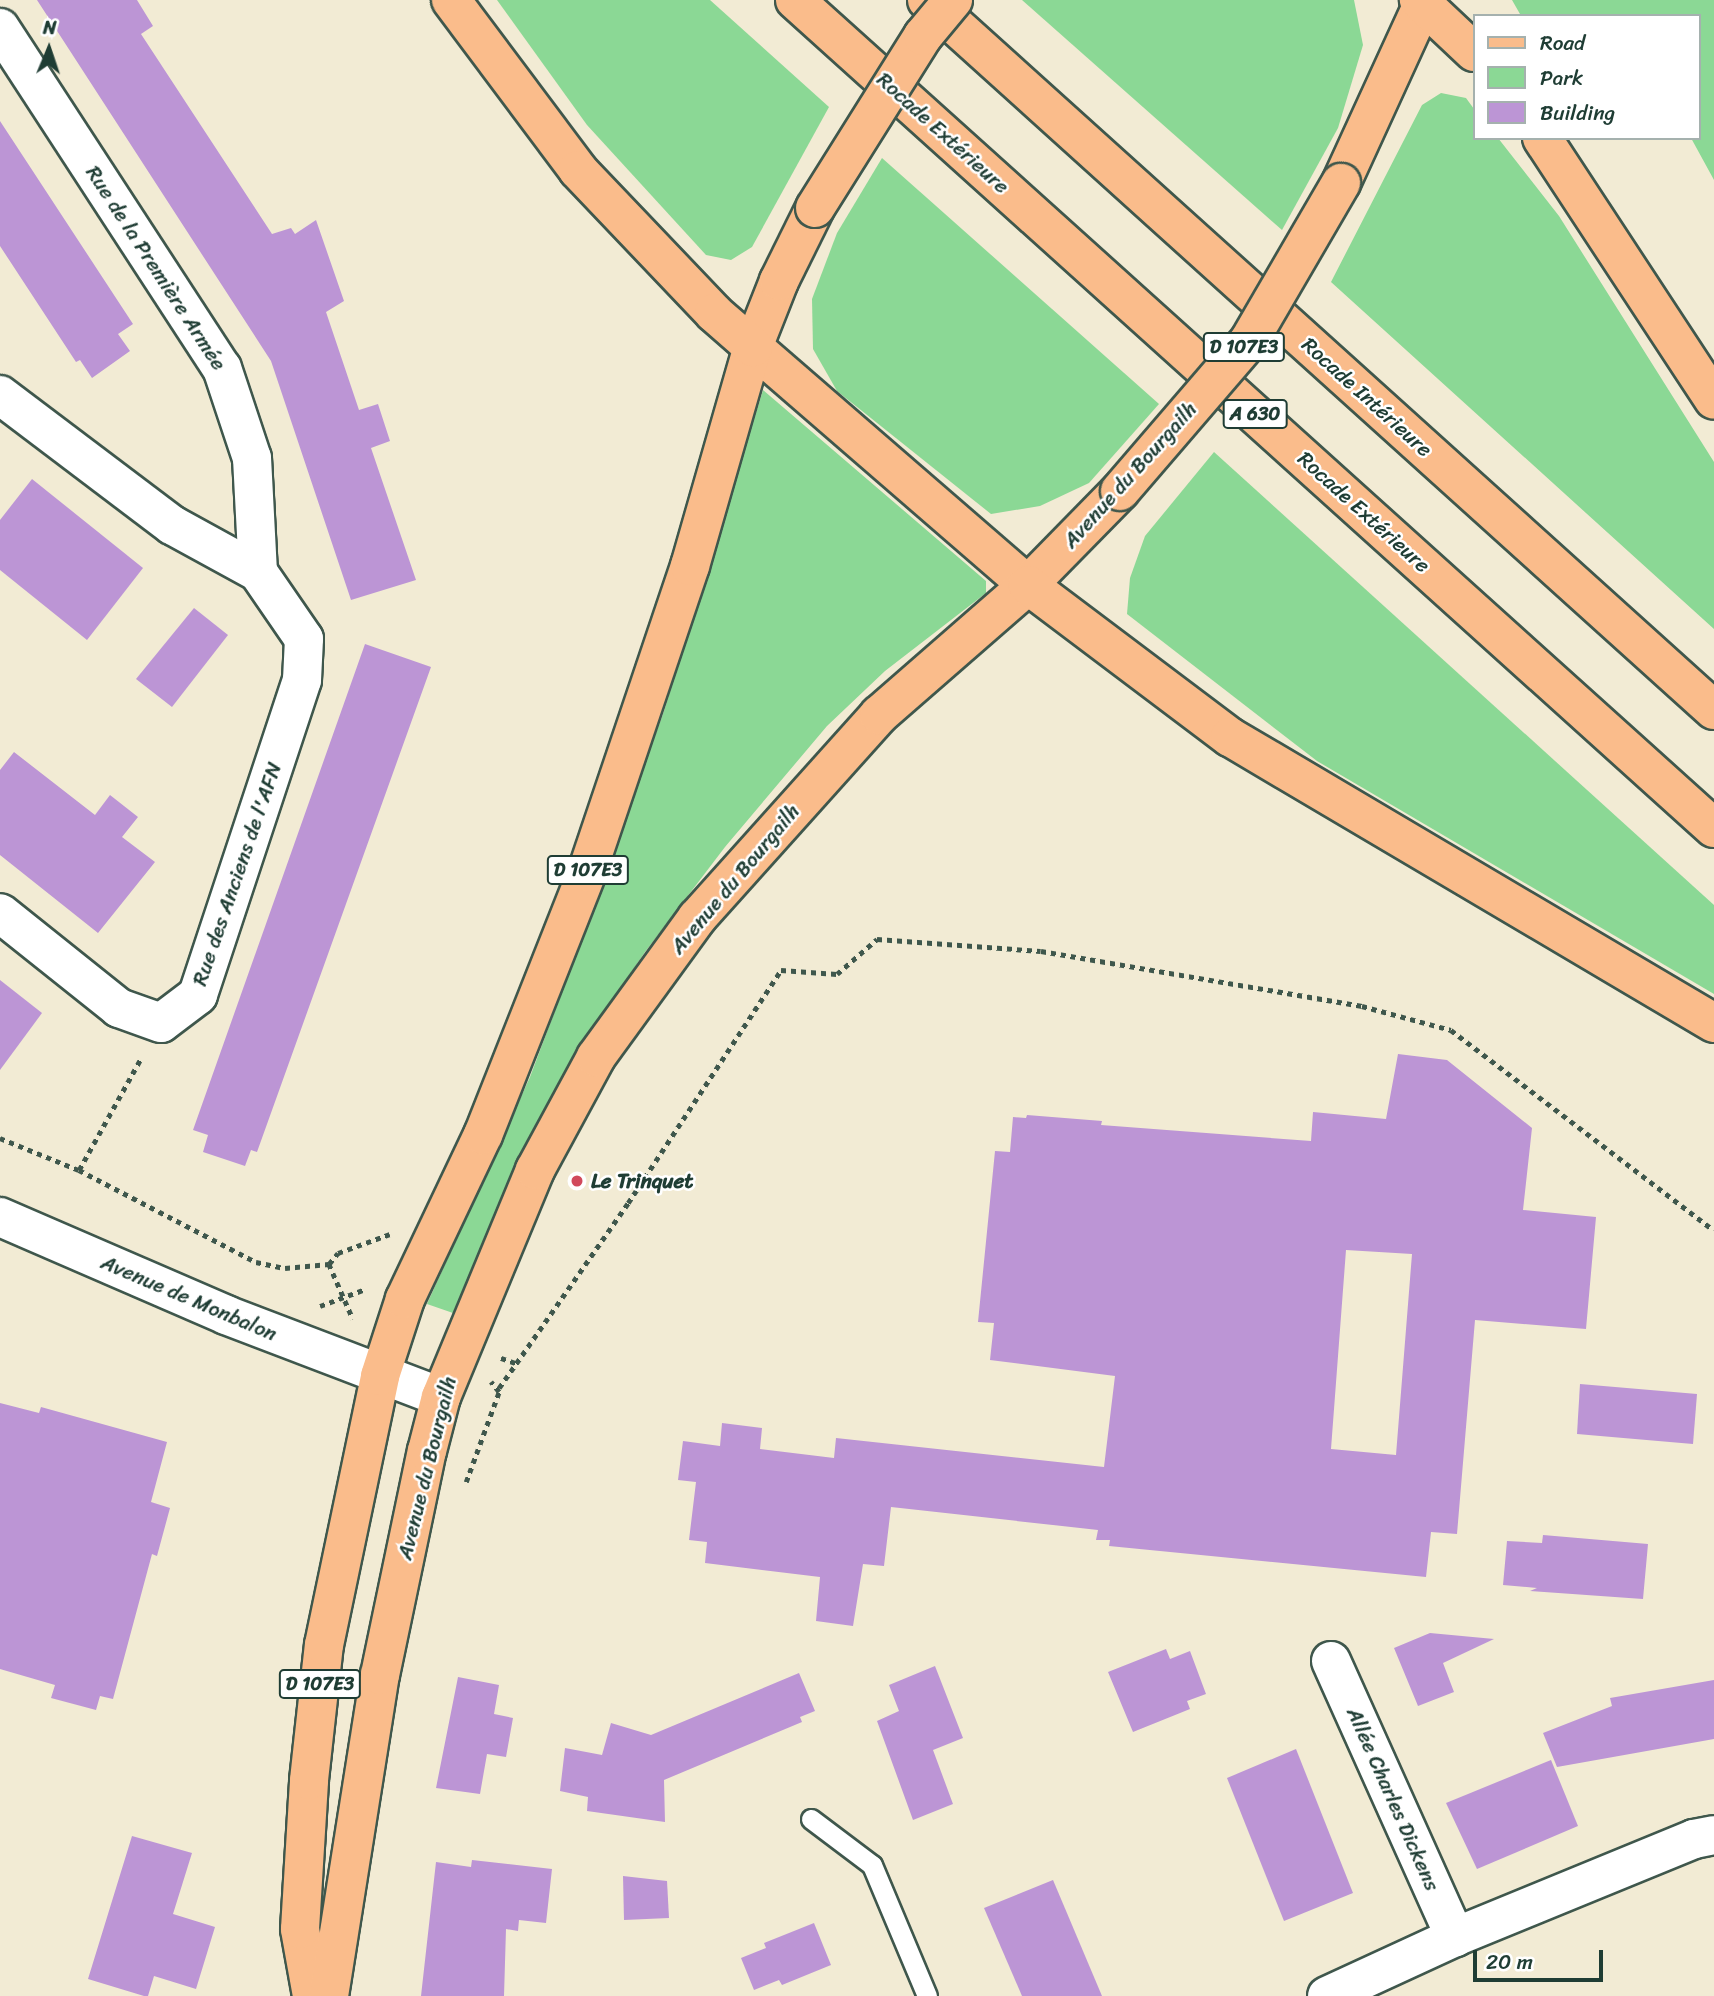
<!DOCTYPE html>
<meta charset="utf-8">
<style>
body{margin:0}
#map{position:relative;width:1714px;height:1996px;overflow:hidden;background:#f2ebd4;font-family:Sriracha,sans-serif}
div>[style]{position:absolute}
.green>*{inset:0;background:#8bd895}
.building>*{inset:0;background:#bc95d5}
.path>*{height:4.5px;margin-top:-2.25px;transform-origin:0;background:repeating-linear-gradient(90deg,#3f574c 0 5px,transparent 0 10px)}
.roads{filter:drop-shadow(2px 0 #3f574c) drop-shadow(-2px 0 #3f574c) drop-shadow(0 2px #3f574c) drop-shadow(0 -2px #3f574c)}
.lane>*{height:19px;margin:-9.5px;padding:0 9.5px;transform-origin:9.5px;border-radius:9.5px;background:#fff}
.street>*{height:38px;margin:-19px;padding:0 19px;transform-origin:19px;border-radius:19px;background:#fff}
.primary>*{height:38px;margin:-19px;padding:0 19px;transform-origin:19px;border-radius:19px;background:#fabc8b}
.highway>*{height:38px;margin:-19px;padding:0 19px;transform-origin:19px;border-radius:19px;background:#fabc8b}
.bridges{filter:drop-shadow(2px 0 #3f574c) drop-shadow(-2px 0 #3f574c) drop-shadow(0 2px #3f574c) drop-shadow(0 -2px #3f574c)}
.primary-bridge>*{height:38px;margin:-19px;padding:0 19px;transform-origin:19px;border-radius:19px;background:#fabc8b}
.dots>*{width:19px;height:19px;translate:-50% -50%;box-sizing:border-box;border:4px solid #fff;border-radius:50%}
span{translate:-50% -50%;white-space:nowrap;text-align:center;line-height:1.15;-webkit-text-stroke:5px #fff;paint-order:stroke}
.shield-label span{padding:2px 5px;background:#fff;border:2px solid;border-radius:5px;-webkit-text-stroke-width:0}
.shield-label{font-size:19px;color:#1f3d34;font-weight:700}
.street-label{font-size:21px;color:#1f3d34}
.poi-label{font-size:21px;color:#1f3d34;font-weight:700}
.left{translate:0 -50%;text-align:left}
.legend{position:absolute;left:1473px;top:14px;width:228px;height:126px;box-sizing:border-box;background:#fff;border:2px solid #a5b1ae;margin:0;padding:9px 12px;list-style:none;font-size:21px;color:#1f3d34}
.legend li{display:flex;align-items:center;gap:14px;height:35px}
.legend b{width:35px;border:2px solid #a5b1ae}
.north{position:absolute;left:14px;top:14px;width:70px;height:70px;-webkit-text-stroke:5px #fff;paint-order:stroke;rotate:2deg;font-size:19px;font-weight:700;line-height:28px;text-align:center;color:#1f3d34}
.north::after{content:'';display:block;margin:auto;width:24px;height:32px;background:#1f3d34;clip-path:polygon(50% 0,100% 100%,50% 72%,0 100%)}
.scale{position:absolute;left:1473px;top:1950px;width:130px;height:32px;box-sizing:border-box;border:4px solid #1f3d34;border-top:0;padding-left:9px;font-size:21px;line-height:24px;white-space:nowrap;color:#1f3d34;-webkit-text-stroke:5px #fff;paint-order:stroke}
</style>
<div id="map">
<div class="green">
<div style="clip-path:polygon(497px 0,710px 0,829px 107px,752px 247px,731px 260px,706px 255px,587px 125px)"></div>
<div style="clip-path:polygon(1022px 0,1354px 0,1363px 45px,1338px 128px,1282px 230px)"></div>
<div style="clip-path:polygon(1512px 0,1714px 0,1714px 180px,1691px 138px,1698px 138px,1698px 16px,1520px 14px)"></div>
<div style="clip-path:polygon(1441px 93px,1466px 98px,1474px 109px,1474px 138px,1498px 138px,1559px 216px,1714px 462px,1714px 629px,1331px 282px,1422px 105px)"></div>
<div style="clip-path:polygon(882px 158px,1159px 404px,1089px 483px,1040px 506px,991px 514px,837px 391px,813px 349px,812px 299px,837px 233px)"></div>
<div style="clip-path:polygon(763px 390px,986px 581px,986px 593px,885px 671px,827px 726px,725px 847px,645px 952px,574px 1056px,515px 1166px,453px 1313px,427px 1304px,530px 1077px,576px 955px,664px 711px)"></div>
<div style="clip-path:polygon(1214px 452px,1714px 905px,1714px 994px,1317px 761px,1127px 614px,1130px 578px,1145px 536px)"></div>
</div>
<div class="building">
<div style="clip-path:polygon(37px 0,137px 0,153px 26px,141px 34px,272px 234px,291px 228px,295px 234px,316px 220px,344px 301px,326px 312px,359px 410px,378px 404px,390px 441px,371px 448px,416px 580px,351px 600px,271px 361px)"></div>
<div style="clip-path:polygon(0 121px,133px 324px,118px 334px,130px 351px,92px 378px,80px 360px,76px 362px,0 246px)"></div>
<div style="clip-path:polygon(32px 479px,143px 568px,87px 640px,0 570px,0 520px)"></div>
<div style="clip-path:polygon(194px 608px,228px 635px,172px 707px,136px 679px)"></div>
<div style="clip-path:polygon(365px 644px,431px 667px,257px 1152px,251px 1150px,245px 1166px,203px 1152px,208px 1135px,193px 1130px)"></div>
<div style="clip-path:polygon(14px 752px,95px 815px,110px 795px,138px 817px,122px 837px,155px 862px,98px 933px,0 855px,0 770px)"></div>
<div style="clip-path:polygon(0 980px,42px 1013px,0 1070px)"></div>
<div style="clip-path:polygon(evenodd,1398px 1054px,1447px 1060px,1532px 1128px,1523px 1210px,1596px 1217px,1586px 1329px,1475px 1320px,1457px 1534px,1431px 1532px,1426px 1577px,1109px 1546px,1110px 1540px,1096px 1540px,1098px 1530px,891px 1507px,884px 1566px,863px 1564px,853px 1626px,816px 1621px,820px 1577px,705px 1563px,707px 1542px,689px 1540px,696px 1482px,678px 1480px,683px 1441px,720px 1446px,722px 1423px,762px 1428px,760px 1449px,834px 1458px,836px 1438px,1104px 1467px,1115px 1376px,990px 1360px,994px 1323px,978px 1322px,995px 1151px,1010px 1152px,1013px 1117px,1026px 1118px,1027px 1115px,1102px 1121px,1101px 1125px,1311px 1141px,1313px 1112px,1386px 1119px,1398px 1054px,1346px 1250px,1412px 1254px,1396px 1455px,1331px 1449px,1346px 1250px)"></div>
<div style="clip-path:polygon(1580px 1384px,1697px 1394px,1693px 1444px,1577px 1434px)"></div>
<div style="clip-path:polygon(0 1403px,39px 1413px,41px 1407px,167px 1442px,151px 1502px,170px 1508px,157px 1556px,152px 1554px,113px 1699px,100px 1696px,96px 1710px,51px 1698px,55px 1685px,0 1669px)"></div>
<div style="clip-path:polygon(1543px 1535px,1648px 1544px,1643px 1599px,1530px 1591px,1537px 1588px,1503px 1585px,1507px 1541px,1542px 1543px)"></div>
<div style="clip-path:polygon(1430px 1633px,1494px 1639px,1443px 1663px,1454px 1692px,1418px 1706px,1394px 1648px)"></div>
<div style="clip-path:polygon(1166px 1649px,1170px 1659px,1190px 1651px,1206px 1694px,1187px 1701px,1190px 1709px,1133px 1732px,1108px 1672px)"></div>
<div style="clip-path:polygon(935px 1666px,963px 1738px,933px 1750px,953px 1804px,913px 1820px,877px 1721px,899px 1711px,889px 1685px)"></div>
<div style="clip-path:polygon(799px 1673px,815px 1711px,800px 1717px,802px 1722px,664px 1780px,665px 1822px,587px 1811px,588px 1797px,560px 1791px,565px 1748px,602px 1755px,611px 1723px,651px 1735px)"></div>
<div style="clip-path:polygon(458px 1677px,499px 1685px,494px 1714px,513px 1718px,506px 1757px,487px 1754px,480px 1794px,436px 1788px)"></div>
<div style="clip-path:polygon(1714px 1680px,1714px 1739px,1557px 1767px,1543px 1733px,1612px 1706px,1610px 1698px)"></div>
<div style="clip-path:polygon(1296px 1749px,1353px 1893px,1284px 1921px,1227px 1778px)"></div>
<div style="clip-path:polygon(1551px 1760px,1578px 1826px,1477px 1869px,1446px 1803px)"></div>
<div style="clip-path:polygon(132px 1836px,192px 1853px,173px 1914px,215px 1927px,196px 1989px,154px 1976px,148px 1996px,144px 1996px,88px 1979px)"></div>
<div style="clip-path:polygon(472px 1860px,552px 1869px,546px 1923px,519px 1920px,518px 1931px,506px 1929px,504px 1996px,421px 1996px,436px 1862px,471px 1867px)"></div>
<div style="clip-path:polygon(623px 1876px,667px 1881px,669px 1918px,624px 1920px)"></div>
<div style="clip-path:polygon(1053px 1880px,1102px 1996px,1022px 1996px,984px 1908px)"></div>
<div style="clip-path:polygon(814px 1923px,831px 1965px,782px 1985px,779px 1980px,754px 1990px,741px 1958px,766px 1948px,764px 1943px)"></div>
</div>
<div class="path">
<div style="left:0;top:1138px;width:85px;rotate:22.1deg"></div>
<div style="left:79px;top:1170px;width:199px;rotate:27.5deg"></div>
<div style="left:256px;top:1262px;width:30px;rotate:12deg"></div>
<div style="left:285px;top:1268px;width:44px;rotate:-5.2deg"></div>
<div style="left:329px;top:1264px;width:60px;rotate:66.4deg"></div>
<div style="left:79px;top:1170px;width:126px;rotate:-61deg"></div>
<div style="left:329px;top:1264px;width:14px;rotate:-51deg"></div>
<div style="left:338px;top:1253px;width:55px;rotate:-20.1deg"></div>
<div style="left:320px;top:1306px;width:46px;rotate:-20.4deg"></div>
<div style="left:501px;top:1358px;width:18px;rotate:19deg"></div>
<div style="left:499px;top:1388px;width:226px;rotate:-55.1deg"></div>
<div style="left:628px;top:1203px;width:279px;rotate:-56.7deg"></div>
<div style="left:781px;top:970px;width:56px;rotate:4.1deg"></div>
<div style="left:837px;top:974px;width:53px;rotate:-41.2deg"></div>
<div style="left:877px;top:939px;width:164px;rotate:4.2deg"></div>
<div style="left:1041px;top:951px;width:326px;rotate:9.7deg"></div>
<div style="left:1362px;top:1006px;width:92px;rotate:15.1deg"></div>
<div style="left:1451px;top:1030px;width:330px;rotate:37.3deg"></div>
<div style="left:466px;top:1482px;width:96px;rotate:-69.9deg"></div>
<div style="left:499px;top:1392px;width:13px;rotate:-129deg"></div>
</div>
<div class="roads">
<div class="lane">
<div style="left:811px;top:1819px;width:76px;rotate:37deg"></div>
<div style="left:872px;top:1865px;width:142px;rotate:67.2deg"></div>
</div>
<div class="street">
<div style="left:0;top:28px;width:406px;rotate:56.9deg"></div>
<div style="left:222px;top:368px;width:95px;rotate:71.6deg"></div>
<div style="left:252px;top:458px;width:114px;rotate:87deg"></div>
<div style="left:0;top:395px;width:216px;rotate:37.1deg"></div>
<div style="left:172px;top:525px;width:98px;rotate:28.7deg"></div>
<div style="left:258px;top:572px;width:81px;rotate:55.5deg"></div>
<div style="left:304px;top:639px;width:41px;rotate:92.8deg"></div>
<div style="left:302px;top:680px;width:332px;rotate:108.3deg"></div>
<div style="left:198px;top:995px;width:46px;rotate:142.9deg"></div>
<div style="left:161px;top:1023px;width:45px;rotate:-160.3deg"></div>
<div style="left:119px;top:1008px;width:152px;rotate:-141.4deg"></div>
<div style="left:0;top:1217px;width:246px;rotate:23.4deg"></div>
<div style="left:226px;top:1315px;width:230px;rotate:20.9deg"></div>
<div style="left:1331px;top:1661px;width:303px;rotate:65.8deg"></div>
<div style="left:1327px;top:1996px;width:141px;rotate:-24.7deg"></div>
<div style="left:1455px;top:1937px;width:258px;rotate:-22.3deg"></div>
<div style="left:1694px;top:1839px;width:20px;rotate:-11deg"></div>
</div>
<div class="primary">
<div style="left:1341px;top:183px;width:197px;rotate:-65.4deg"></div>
<div style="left:1423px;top:4px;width:6px;rotate:-135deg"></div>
<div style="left:753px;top:347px;width:364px;rotate:40.9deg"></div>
<div style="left:312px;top:1996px;width:68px;rotate:-100.2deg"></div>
<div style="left:300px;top:1929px;width:149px;rotate:-86.5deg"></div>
<div style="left:309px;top:1780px;width:136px;rotate:-83.7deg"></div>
<div style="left:324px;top:1645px;width:275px;rotate:-78.2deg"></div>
<div style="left:380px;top:1376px;width:81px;rotate:-72deg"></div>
<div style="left:405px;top:1299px;width:182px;rotate:-64.6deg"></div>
<div style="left:483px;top:1135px;width:283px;rotate:-68.4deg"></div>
<div style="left:587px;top:872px;width:323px;rotate:-71.4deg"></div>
<div style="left:690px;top:566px;width:228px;rotate:-74deg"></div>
<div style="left:753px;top:347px;width:71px;rotate:-68.5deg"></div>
<div style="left:779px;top:281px;width:81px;rotate:-63.7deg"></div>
<div style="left:329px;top:1996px;width:325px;rotate:-81deg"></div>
<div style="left:380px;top:1675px;width:229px;rotate:-78.2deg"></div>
<div style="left:427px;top:1451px;width:56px;rotate:-75.5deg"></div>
<div style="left:441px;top:1397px;width:246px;rotate:-67.5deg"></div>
<div style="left:535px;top:1170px;width:128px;rotate:-61.6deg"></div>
<div style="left:596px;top:1057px;width:172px;rotate:-54deg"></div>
<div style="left:697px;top:918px;width:273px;rotate:-48.1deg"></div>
<div style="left:879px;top:715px;width:198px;rotate:-41.1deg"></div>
<div style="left:1028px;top:585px;width:132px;rotate:-45.6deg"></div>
</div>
<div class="highway">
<div style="left:451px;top:0;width:212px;rotate:53.2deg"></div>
<div style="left:578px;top:170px;width:197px;rotate:46.4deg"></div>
<div style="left:714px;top:313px;width:52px;rotate:41.1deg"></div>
<div style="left:795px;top:0;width:1237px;rotate:42.02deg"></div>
<div style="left:927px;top:0;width:1060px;rotate:42.06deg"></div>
<div style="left:1423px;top:4px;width:70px;rotate:43.3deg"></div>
<div style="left:1542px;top:138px;width:313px;rotate:56.7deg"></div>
<div style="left:1028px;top:585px;width:253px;rotate:37deg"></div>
<div style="left:1230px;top:737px;width:562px;rotate:30.58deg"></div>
</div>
</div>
<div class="bridges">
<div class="primary-bridge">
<div style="left:815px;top:208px;width:203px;rotate:-57.9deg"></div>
<div style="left:923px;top:36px;width:47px;rotate:-50.2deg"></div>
<div style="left:1120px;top:491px;width:198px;rotate:-49.3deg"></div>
<div style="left:1249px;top:341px;width:183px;rotate:-59.8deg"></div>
</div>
</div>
<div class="dots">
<div style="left:577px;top:1181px;background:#d1495b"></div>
</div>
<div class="shield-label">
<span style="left:1244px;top:347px">D 107E3</span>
<span style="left:1255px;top:414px">A 630</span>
<span style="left:588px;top:870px">D 107E3</span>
<span style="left:320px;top:1684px">D 107E3</span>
</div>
<div class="street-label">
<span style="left:943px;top:133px;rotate:42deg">Rocade Extérieure</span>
<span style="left:156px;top:268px;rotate:57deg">Rue de la Première Armée</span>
<span style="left:1367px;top:397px;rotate:42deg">Rocade Intérieure</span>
<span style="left:1130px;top:475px;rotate:-48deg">Avenue du Bourgailh</span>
<span style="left:1364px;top:512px;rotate:42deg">Rocade Extérieure</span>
<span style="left:237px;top:874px;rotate:-71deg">Rue des Anciens de l'AFN</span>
<span style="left:735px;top:879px;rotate:-50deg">Avenue du Bourgailh</span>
<span style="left:189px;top:1298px;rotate:23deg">Avenue de Monbalon</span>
<span style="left:427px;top:1468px;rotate:-76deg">Avenue du Bourgailh</span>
<span style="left:1393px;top:1799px;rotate:66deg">Allée Charles Dickens</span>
</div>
<div class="poi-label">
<span class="left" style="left:591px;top:1181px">Le Trinquet</span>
</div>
<ul class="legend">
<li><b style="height:9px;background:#fabc8b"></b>Road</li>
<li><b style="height:19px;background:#8bd895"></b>Park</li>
<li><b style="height:19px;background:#bc95d5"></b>Building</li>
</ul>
<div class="north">N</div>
<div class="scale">20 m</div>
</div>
